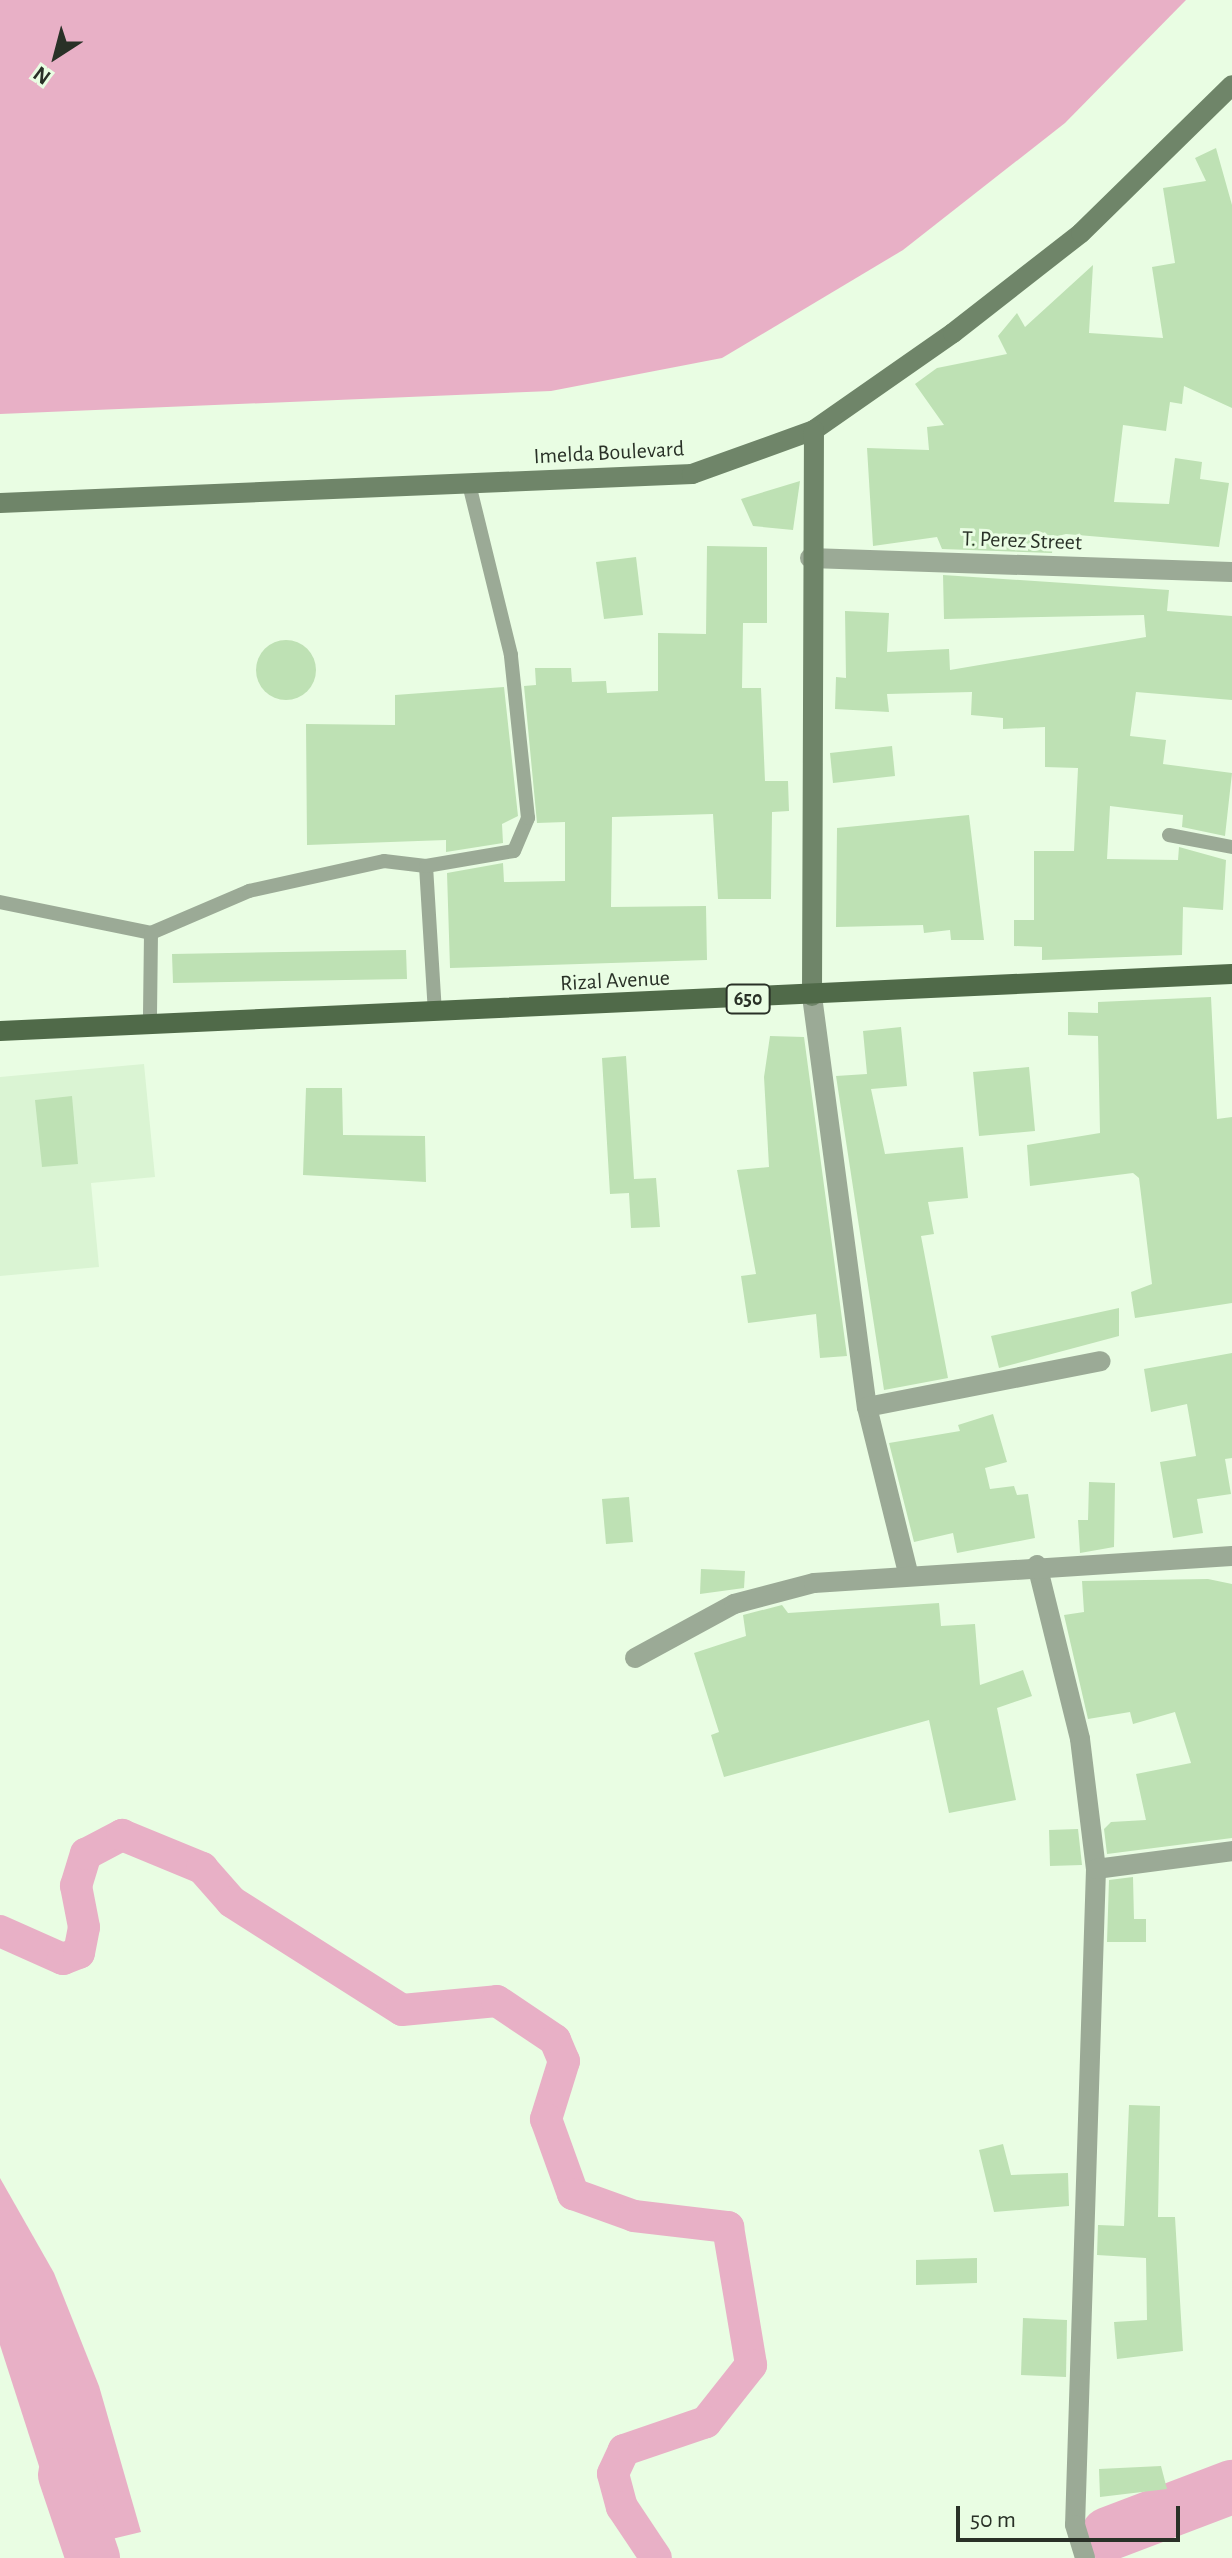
<!DOCTYPE html>
<style>
body{margin:0}
#map{position:relative;width:1232px;height:2558px;overflow:hidden;background:#e9fde3;font-family:"Alegreya Sans",sans-serif}
div>[style]{position:absolute}
.built>*{inset:0;background:#daf4d3}
.water>*{inset:0;background:#e8b0c6}
.canal>*{height:32px;margin:-16px;padding:0 16px;transform-origin:16px;border-radius:16px;background:#e8b0c6}
.river>*{height:54px;margin:-27px;padding:0 27px;transform-origin:27px;border-radius:27px;background:#e8b0c6}
.building>*{inset:0;background:#bee1b4}
.round{border-radius:50%}
.lane>*{height:14px;margin:-7px;padding:0 7px;transform-origin:7px;border-radius:7px;background:#9baa96}
.street>*{height:20px;margin:-10px;padding:0 10px;transform-origin:10px;border-radius:10px;background:#9baa96}
.secondary>*{height:20px;margin:-10px;padding:0 10px;transform-origin:10px;border-radius:10px;background:#6f8569}
.primary>*{height:20px;margin:-10px;padding:0 10px;transform-origin:10px;border-radius:10px;background:#506a49}
span{translate:-50% -50%;white-space:nowrap;text-align:center;line-height:1.15;-webkit-text-stroke:6px #e9fde3;paint-order:stroke}
.shield-label span{padding:2px 6px;background:#e9fde3;border:2px solid;border-radius:6px;-webkit-text-stroke-width:0}
.shield-label{font-size:20px;color:#293127;font-weight:700}
.street-label{font-size:22px;color:#293127}
.north{position:absolute;left:16px;top:16px;width:80px;height:80px;-webkit-text-stroke:6px #e9fde3;paint-order:stroke;rotate:216deg;font-size:22px;font-weight:700;line-height:32px;text-align:center;color:#293127}
.north::after{content:'';display:block;margin:auto;width:28px;height:36px;background:#293127;clip-path:polygon(50% 0,100% 100%,50% 72%,0 100%)}
.scale{position:absolute;left:956px;top:2506px;width:224px;height:36px;box-sizing:border-box;border:4px solid #293127;border-top:0;padding-left:10px;font-size:24px;line-height:28px;white-space:nowrap;color:#293127;-webkit-text-stroke:6px #e9fde3;paint-order:stroke}
</style>
<div id="map">
<div class="built">
<div style="clip-path:polygon(144px 1064px,155px 1177px,91px 1183px,99px 1267px,0 1276px,0 1077px)"></div>
</div>
<div class="water">
<div style="clip-path:polygon(0 0,1186px 0,1065px 123px,903px 250px,722px 358px,551px 391px,0 414px)"></div>
<div style="clip-path:polygon(0 2178px,54px 2273px,99px 2386px,141px 2532px,66px 2550px,0 2345px)"></div>
</div>
<div class="canal">
<div style="left:0;top:1931px;width:69px;rotate:24deg"></div>
<div style="left:63px;top:1959px;width:17px;rotate:-21deg"></div>
<div style="left:79px;top:1953px;width:26px;rotate:-79deg"></div>
<div style="left:84px;top:1927px;width:42px;rotate:-101deg"></div>
<div style="left:76px;top:1886px;width:34px;rotate:-73deg"></div>
<div style="left:86px;top:1854px;width:41px;rotate:-27.8deg"></div>
<div style="left:122px;top:1835px;width:87px;rotate:22.4deg"></div>
<div style="left:202px;top:1868px;width:45px;rotate:48.6deg"></div>
<div style="left:232px;top:1902px;width:201px;rotate:32.4deg"></div>
<div style="left:402px;top:2010px;width:95px;rotate:-5.4deg"></div>
<div style="left:497px;top:2001px;width:70px;rotate:33.9deg"></div>
<div style="left:555px;top:2040px;width:23px;rotate:67deg"></div>
<div style="left:564px;top:2061px;width:61px;rotate:107.2deg"></div>
<div style="left:546px;top:2119px;width:80px;rotate:70.2deg"></div>
<div style="left:573px;top:2194px;width:65px;rotate:19.8deg"></div>
<div style="left:634px;top:2216px;width:95px;rotate:6.7deg"></div>
<div style="left:728px;top:2227px;width:140px;rotate:80.5deg"></div>
<div style="left:751px;top:2365px;width:73px;rotate:128.3deg"></div>
<div style="left:706px;top:2422px;width:87px;rotate:161.1deg"></div>
<div style="left:624px;top:2450px;width:26px;rotate:115deg"></div>
<div style="left:613px;top:2474px;width:34px;rotate:75deg"></div>
<div style="left:622px;top:2507px;width:61px;rotate:56.3deg"></div>
</div>
<div class="river">
<div style="left:65px;top:2475px;width:88px;rotate:71.4deg"></div>
<div style="left:1108px;top:2534px;width:133px;rotate:-20.8deg"></div>
</div>
<div class="building">
<div style="clip-path:polygon(1216px 148px,1232px 205px,1232px 408px,1184px 386px,1182px 404px,1170px 402px,1166px 431px,1123px 425px,1114px 502px,1169px 504px,1175px 458px,1202px 462px,1200px 479px,1229px 483px,1219px 547px,1066px 534px,1054px 537px,1052px 553px,942px 549px,937px 537px,873px 546px,867px 448px,929px 450px,927px 427px,944px 425px,915px 384px,937px 368px,1007px 354px,998px 336px,1017px 313px,1025px 327px,1093px 265px,1089px 333px,1163px 338px,1152px 267px,1175px 263px,1163px 188px,1206px 181px,1195px 158px)"></div>
<div style="clip-path:polygon(800px 481px,793px 530px,753px 526px,741px 499px)"></div>
<div style="clip-path:polygon(707px 546px,767px 547px,767px 623px,743px 623px,742px 688px,761px 688px,765px 781px,788px 781px,789px 811px,772px 812px,771px 899px,718px 899px,713px 814px,612px 817px,611px 907px,706px 906px,707px 960px,450px 968px,447px 873px,503px 863px,504px 882px,565px 881px,565px 822px,537px 823px,524px 686px,536px 685px,535px 668px,571px 668px,572px 682px,606px 681px,607px 693px,658px 691px,658px 633px,706px 634px)"></div>
<div style="clip-path:polygon(636px 557px,643px 615px,604px 619px,596px 562px)"></div>
<div style="clip-path:polygon(943px 575px,1169px 590px,1167px 611px,1232px 616px,1232px 700px,1136px 692px,1130px 736px,1166px 740px,1163px 764px,1232px 773px,1225px 836px,1182px 827px,1183px 815px,1110px 806px,1107px 859px,1178px 860px,1179px 847px,1226px 860px,1223px 910px,1183px 907px,1182px 955px,1042px 960px,1042px 947px,1014px 946px,1014px 920px,1034px 920px,1034px 851px,1074px 851px,1078px 768px,1045px 767px,1045px 727px,1003px 729px,1003px 718px,971px 715px,972px 692px,887px 694px,889px 712px,835px 709px,836px 677px,846px 678px,845px 611px,889px 613px,887px 652px,949px 649px,950px 670px,1146px 637px,1144px 615px,944px 619px)"></div>
<div class="round" style="left:256px;top:640px;width:60px;height:60px"></div>
<div style="clip-path:polygon(504px 687px,518px 816px,502px 824px,503px 843px,446px 852px,446px 840px,307px 845px,306px 724px,395px 725px,395px 695px)"></div>
<div style="clip-path:polygon(892px 746px,895px 776px,833px 783px,830px 753px)"></div>
<div style="clip-path:polygon(969px 815px,984px 940px,951px 940px,950px 930px,924px 933px,923px 925px,836px 927px,837px 828px)"></div>
<div style="clip-path:polygon(406px 950px,407px 979px,173px 983px,172px 954px)"></div>
<div style="clip-path:polygon(1211px 997px,1217px 1119px,1232px 1117px,1232px 1303px,1135px 1318px,1131px 1292px,1152px 1284px,1139px 1178px,1133px 1173px,1030px 1186px,1027px 1145px,1100px 1133px,1098px 1036px,1068px 1035px,1068px 1012px,1098px 1013px,1098px 1002px)"></div>
<div style="clip-path:polygon(901px 1027px,907px 1086px,871px 1089px,885px 1154px,963px 1147px,968px 1198px,928px 1202px,934px 1234px,921px 1236px,948px 1378px,884px 1390px,836px 1076px,867px 1074px,863px 1031px)"></div>
<div style="clip-path:polygon(770px 1036px,804px 1037px,847px 1356px,820px 1358px,816px 1314px,748px 1323px,741px 1276px,756px 1274px,737px 1170px,769px 1167px,764px 1077px)"></div>
<div style="clip-path:polygon(626px 1056px,634px 1179px,656px 1178px,660px 1227px,631px 1228px,629px 1193px,610px 1194px,602px 1058px)"></div>
<div style="clip-path:polygon(1029px 1067px,1035px 1131px,979px 1136px,973px 1072px)"></div>
<div style="clip-path:polygon(306px 1088px,342px 1088px,343px 1135px,425px 1136px,426px 1182px,303px 1175px)"></div>
<div style="clip-path:polygon(72px 1096px,78px 1164px,42px 1167px,35px 1100px)"></div>
<div style="clip-path:polygon(1119px 1308px,1119px 1336px,999px 1368px,991px 1336px)"></div>
<div style="clip-path:polygon(1232px 1353px,1232px 1458px,1225px 1459px,1231px 1494px,1197px 1499px,1203px 1533px,1173px 1538px,1160px 1462px,1196px 1456px,1187px 1404px,1151px 1412px,1144px 1369px)"></div>
<div style="clip-path:polygon(993px 1414px,1007px 1462px,985px 1468px,990px 1489px,1014px 1486px,1017px 1495px,1028px 1494px,1035px 1538px,957px 1553px,953px 1533px,914px 1542px,889px 1443px,960px 1431px,958px 1425px)"></div>
<div style="clip-path:polygon(1089px 1482px,1115px 1483px,1114px 1547px,1080px 1553px,1078px 1520px,1088px 1520px)"></div>
<div style="clip-path:polygon(629px 1497px,633px 1542px,606px 1544px,602px 1499px)"></div>
<div style="clip-path:polygon(701px 1569px,745px 1571px,744px 1588px,700px 1594px)"></div>
<div style="clip-path:polygon(1208px 1579px,1232px 1584px,1232px 1838px,1107px 1854px,1104px 1829px,1111px 1822px,1146px 1820px,1136px 1774px,1191px 1763px,1175px 1712px,1133px 1724px,1130px 1712px,1088px 1719px,1064px 1615px,1084px 1612px,1082px 1581px)"></div>
<div style="clip-path:polygon(939px 1603px,941px 1626px,975px 1624px,980px 1685px,1023px 1670px,1032px 1696px,997px 1708px,1016px 1800px,949px 1813px,929px 1720px,724px 1777px,711px 1735px,719px 1732px,694px 1653px,746px 1636px,743px 1615px,782px 1605px,788px 1613px)"></div>
<div style="clip-path:polygon(1078px 1829px,1082px 1865px,1050px 1866px,1049px 1830px)"></div>
<div style="clip-path:polygon(1133px 1877px,1134px 1919px,1146px 1919px,1146px 1942px,1107px 1942px,1109px 1880px)"></div>
<div style="clip-path:polygon(1129px 2105px,1160px 2106px,1158px 2217px,1175px 2217px,1183px 2351px,1117px 2359px,1114px 2322px,1147px 2320px,1146px 2258px,1097px 2255px,1098px 2225px,1124px 2226px)"></div>
<div style="clip-path:polygon(1003px 2144px,1011px 2175px,1068px 2173px,1069px 2206px,994px 2212px,979px 2150px)"></div>
<div style="clip-path:polygon(977px 2258px,977px 2283px,916px 2285px,916px 2260px)"></div>
<div style="clip-path:polygon(1023px 2318px,1067px 2320px,1066px 2377px,1021px 2375px)"></div>
<div style="clip-path:polygon(1161px 2466px,1167px 2489px,1100px 2497px,1099px 2469px)"></div>
</div>
<div class="lane">
<div style="left:1169px;top:835px;width:64px;rotate:10.8deg"></div>
<div style="left:426px;top:866px;width:146px;rotate:86.5deg"></div>
<div style="left:0;top:902px;width:154px;rotate:11.6deg"></div>
<div style="left:151px;top:933px;width:88px;rotate:90.7deg"></div>
<div style="left:151px;top:933px;width:107px;rotate:-23.2deg"></div>
<div style="left:249px;top:891px;width:138px;rotate:-12.5deg"></div>
<div style="left:384px;top:861px;width:42px;rotate:6.8deg"></div>
<div style="left:426px;top:866px;width:89px;rotate:-9.7deg"></div>
<div style="left:514px;top:851px;width:36px;rotate:-67deg"></div>
<div style="left:528px;top:818px;width:164px;rotate:-96deg"></div>
<div style="left:511px;top:655px;width:176px;rotate:-103.8deg"></div>
</div>
<div class="street">
<div style="left:810px;top:558px;width:422px;rotate:1.9deg"></div>
<div style="left:812px;top:996px;width:415px;rotate:82.4deg"></div>
<div style="left:867px;top:1407px;width:171px;rotate:76.1deg"></div>
<div style="left:867px;top:1407px;width:238px;rotate:-11.1deg"></div>
<div style="left:1037px;top:1565px;width:179px;rotate:76.1deg"></div>
<div style="left:1080px;top:1739px;width:131px;rotate:83deg"></div>
<div style="left:1096px;top:1869px;width:656px;rotate:91.83deg"></div>
<div style="left:1075px;top:2525px;width:34px;rotate:73deg"></div>
<div style="left:635px;top:1658px;width:113px;rotate:-28.6deg"></div>
<div style="left:734px;top:1604px;width:83px;rotate:-14.7deg"></div>
<div style="left:814px;top:1583px;width:419px;rotate:-3.7deg"></div>
<div style="left:1096px;top:1869px;width:137px;rotate:-7.5deg"></div>
</div>
<div class="secondary">
<div style="left:0;top:503px;width:693px;rotate:-2.4deg"></div>
<div style="left:692px;top:474px;width:130px;rotate:-19.8deg"></div>
<div style="left:814px;top:430px;width:169px;rotate:-34.9deg"></div>
<div style="left:953px;top:333px;width:162px;rotate:-38deg"></div>
<div style="left:1081px;top:233px;width:211px;rotate:-44.4deg"></div>
<div style="left:812px;top:996px;width:566px;rotate:-89.8deg"></div>
</div>
<div class="primary">
<div style="left:0;top:1031px;width:1233px;rotate:-2.65deg"></div>
</div>
<div class="shield-label">
<span style="left:748px;top:999px">650</span>
</div>
<div class="street-label">
<span style="left:609px;top:453px;rotate:-3deg">Imelda Boulevard</span>
<span style="left:1022px;top:541px;rotate:2deg">T. Perez Street</span>
<span style="left:615px;top:981px;rotate:-3deg">Rizal Avenue</span>
</div>
<div class="north">N</div>
<div class="scale">50 m</div>
</div>
